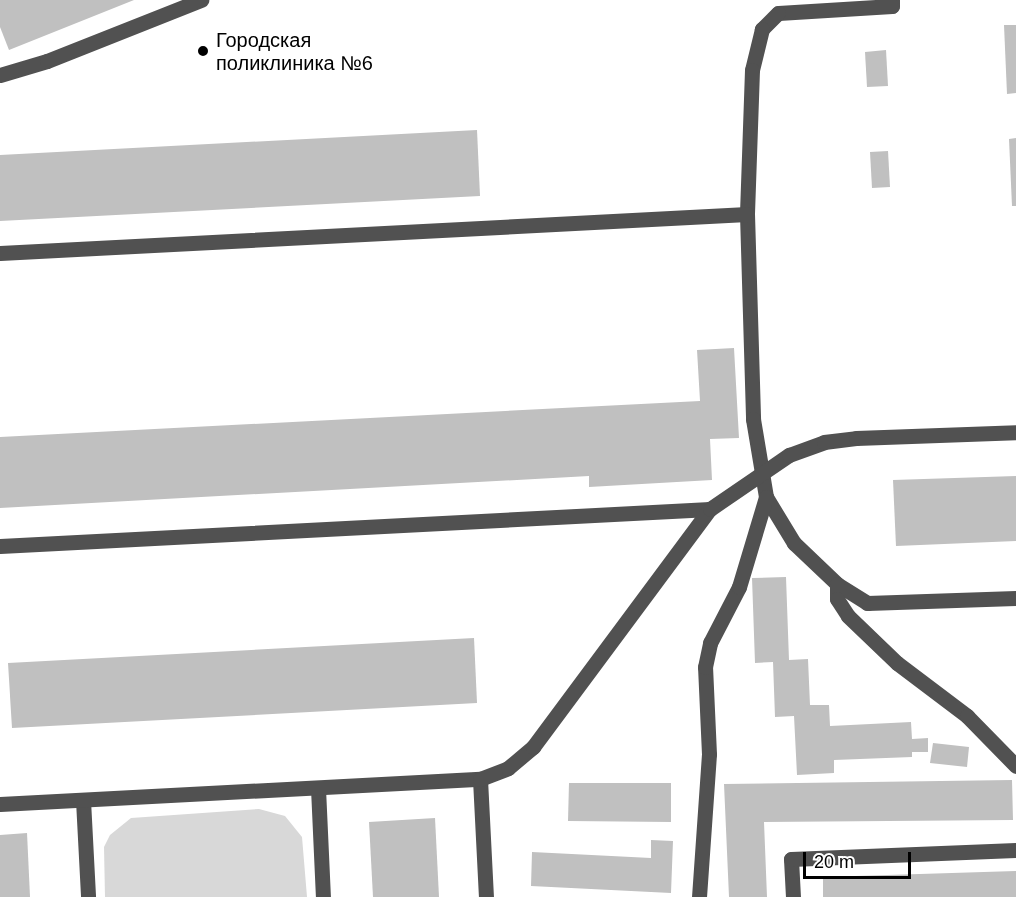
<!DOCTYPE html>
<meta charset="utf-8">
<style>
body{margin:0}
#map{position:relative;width:1016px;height:897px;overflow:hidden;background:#fff;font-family:Arial,sans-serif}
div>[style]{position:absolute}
.green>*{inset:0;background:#d8d8d8}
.building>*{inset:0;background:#c0c0c0}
.minor>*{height:15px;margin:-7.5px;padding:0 7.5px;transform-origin:7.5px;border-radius:7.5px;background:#515151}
.dots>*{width:16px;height:16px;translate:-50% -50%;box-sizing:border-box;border:3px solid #fff;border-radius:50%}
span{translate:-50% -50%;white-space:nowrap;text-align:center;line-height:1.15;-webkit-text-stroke:5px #fff;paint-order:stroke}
.poi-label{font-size:20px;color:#000}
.left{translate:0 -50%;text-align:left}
.scale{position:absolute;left:803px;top:852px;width:108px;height:27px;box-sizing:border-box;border:3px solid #000;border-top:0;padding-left:8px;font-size:18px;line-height:21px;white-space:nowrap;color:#000;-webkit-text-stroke:4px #fff;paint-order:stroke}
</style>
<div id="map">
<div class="green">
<div style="clip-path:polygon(259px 809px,285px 816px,302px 837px,307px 897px,105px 897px,104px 847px,110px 835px,131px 818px)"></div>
</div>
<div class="building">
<div style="clip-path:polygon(0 0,134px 0,9px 50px,0 27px)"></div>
<div style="clip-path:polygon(1004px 25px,1016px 25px,1016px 93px,1007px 94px)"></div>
<div style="clip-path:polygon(886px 50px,888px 86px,867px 87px,865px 52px)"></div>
<div style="clip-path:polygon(477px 130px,480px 196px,0 221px,0 155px)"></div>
<div style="clip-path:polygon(1016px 138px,1016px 206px,1012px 206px,1009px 139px)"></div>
<div style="clip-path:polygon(888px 151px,890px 187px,872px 188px,870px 152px)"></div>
<div style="clip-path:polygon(734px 348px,739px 438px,710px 439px,712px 480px,589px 487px,589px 476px,0 508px,0 437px,700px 401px,697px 350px)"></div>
<div style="clip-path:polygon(1016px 476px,1016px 541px,896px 546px,893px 480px)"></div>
<div style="clip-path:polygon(786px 577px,789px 660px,808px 659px,810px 705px,829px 705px,830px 726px,911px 722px,912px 739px,928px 738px,928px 752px,912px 752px,912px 757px,834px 760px,834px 773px,797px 775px,794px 716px,775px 717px,773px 662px,755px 663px,752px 578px)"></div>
<div style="clip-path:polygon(474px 638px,477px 703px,12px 728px,8px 663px)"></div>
<div style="clip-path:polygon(933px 743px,969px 747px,967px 767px,930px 763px)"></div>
<div style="clip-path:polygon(1012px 780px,1013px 820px,764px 822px,767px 897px,729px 897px,724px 784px)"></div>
<div style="clip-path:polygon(569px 783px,671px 783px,671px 822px,568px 821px)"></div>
<div style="clip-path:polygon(435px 818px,439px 897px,373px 897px,369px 822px)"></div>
<div style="clip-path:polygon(27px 833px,30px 897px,0 897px,0 835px)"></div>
<div style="clip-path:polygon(651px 840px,673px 841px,671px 893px,531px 886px,532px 852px,651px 858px)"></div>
<div style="clip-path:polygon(1016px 871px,1016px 897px,823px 897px,823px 877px)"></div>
</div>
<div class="minor">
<div style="left:892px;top:0;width:6px;rotate:90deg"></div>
<div style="left:892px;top:6px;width:114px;rotate:176.5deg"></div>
<div style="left:778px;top:13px;width:23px;rotate:135deg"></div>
<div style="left:762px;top:29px;width:42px;rotate:103.7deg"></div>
<div style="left:752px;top:70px;width:144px;rotate:92deg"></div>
<div style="left:747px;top:214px;width:205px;rotate:88.3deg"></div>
<div style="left:753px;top:419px;width:79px;rotate:80.5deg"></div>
<div style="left:766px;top:497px;width:54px;rotate:58.7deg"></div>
<div style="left:794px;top:543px;width:59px;rotate:43.6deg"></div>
<div style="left:837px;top:584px;width:36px;rotate:32deg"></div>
<div style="left:867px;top:603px;width:149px;rotate:-1.9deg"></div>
<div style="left:0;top:75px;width:49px;rotate:-16.6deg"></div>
<div style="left:47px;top:61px;width:166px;rotate:-21.6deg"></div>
<div style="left:0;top:253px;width:748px;rotate:-2.99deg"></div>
<div style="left:0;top:546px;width:711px;rotate:-2.98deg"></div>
<div style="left:837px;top:584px;width:15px;rotate:90deg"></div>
<div style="left:837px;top:599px;width:20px;rotate:57deg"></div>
<div style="left:848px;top:616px;width:68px;rotate:43.8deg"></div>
<div style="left:897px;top:663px;width:88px;rotate:37.1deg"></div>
<div style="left:967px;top:716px;width:70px;rotate:45.6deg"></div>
<div style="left:480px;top:779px;width:118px;rotate:87.1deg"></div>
<div style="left:318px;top:788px;width:109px;rotate:87.4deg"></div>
<div style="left:83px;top:800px;width:97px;rotate:87deg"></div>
<div style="left:0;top:804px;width:481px;rotate:-3deg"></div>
<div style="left:480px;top:779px;width:30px;rotate:-21deg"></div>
<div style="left:508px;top:768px;width:33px;rotate:-40deg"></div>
<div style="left:533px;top:747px;width:297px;rotate:-53.4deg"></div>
<div style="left:710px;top:509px;width:96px;rotate:-34.4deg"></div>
<div style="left:789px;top:455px;width:37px;rotate:-20deg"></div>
<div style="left:824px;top:442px;width:32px;rotate:-7deg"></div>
<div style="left:856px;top:438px;width:160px;rotate:-2.1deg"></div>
<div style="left:699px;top:897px;width:143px;rotate:-86deg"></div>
<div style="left:709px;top:754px;width:87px;rotate:-92.6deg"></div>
<div style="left:705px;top:667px;width:25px;rotate:-78deg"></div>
<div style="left:710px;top:643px;width:63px;rotate:-62.6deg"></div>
<div style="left:739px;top:587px;width:94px;rotate:-73.3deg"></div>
<div style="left:793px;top:897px;width:38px;rotate:-93deg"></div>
<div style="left:791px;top:859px;width:225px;rotate:-2.3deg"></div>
</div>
<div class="dots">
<div style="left:203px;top:51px;background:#000"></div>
</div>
<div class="poi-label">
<span class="left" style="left:216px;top:52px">Городская<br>поликлиника №6</span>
</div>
<div class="scale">20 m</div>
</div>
